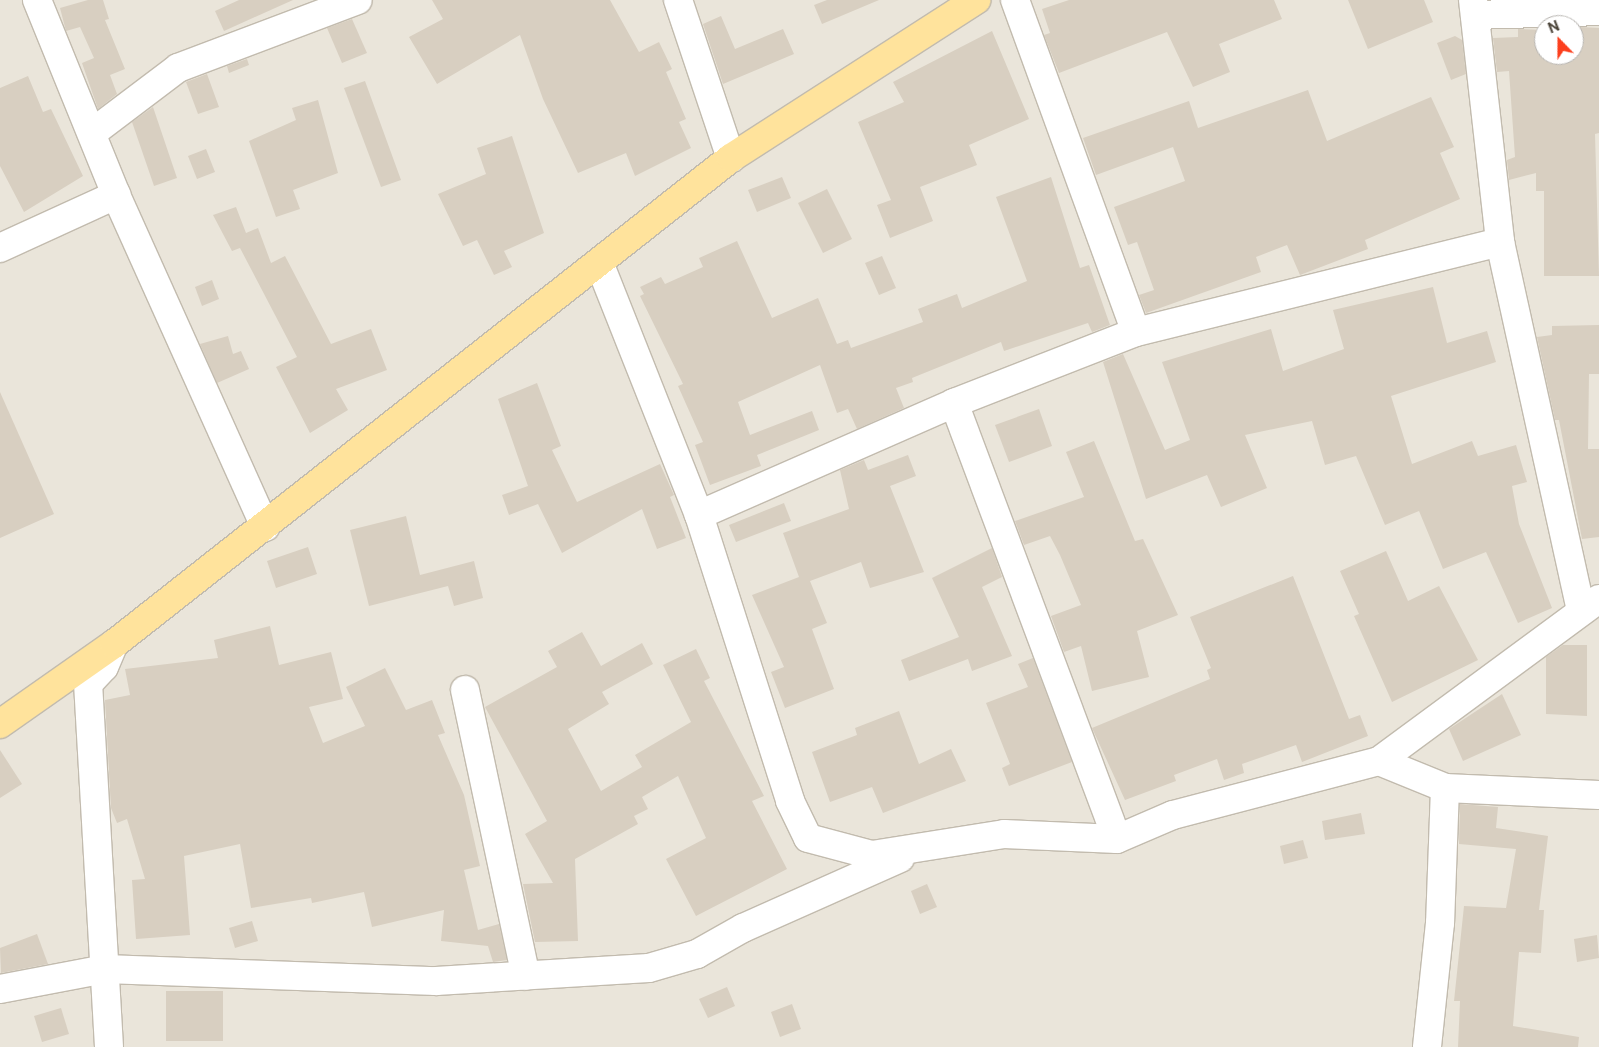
<!DOCTYPE html>
<style>
body{margin:0}
#map{position:relative;width:1599px;height:1047px;overflow:hidden;background:#f6f3ec;font-family:"Public Sans",sans-serif}
div>[style]{position:absolute}
.residential>*{inset:0;background:#eae5da}
.building>*{inset:0;background:#d8cfc1}
.roads{filter:drop-shadow(1px 0 #c2bbae) drop-shadow(-1px 0 #c2bbae) drop-shadow(0 1px #c2bbae) drop-shadow(0 -1px #c2bbae)}
.minor>*{height:28px;margin:-14px;padding:0 14px;transform-origin:14px;border-radius:14px;background:#fff}
.major>*{height:28px;margin:-14px;padding:0 14px;transform-origin:14px;border-radius:14px;background:#ffe39c}
span{translate:-50% -50%;white-space:nowrap;text-align:center;line-height:1.15;-webkit-text-stroke:4px #fff;paint-order:stroke}
.north{position:absolute;left:1534px;top:15px;width:50px;height:50px;box-sizing:border-box;background:#fff;border:1px solid #b7b4b0;border-radius:50%;rotate:338deg;font-size:14px;font-weight:700;line-height:20px;text-align:center;color:#4b4439}
.north::after{content:'';display:block;margin:auto;width:18px;height:22px;background:#fc3f1d;clip-path:polygon(50% 0,100% 100%,50% 72%,0 100%)}
</style>
<div id="map">
<div class="residential">
<div style="clip-path:polygon(evenodd,0 0,1599px 0,1599px 1047px,0 1047px,0 0,1544px 25px,1574px 25px,1574px 55px,1544px 55px,1544px 25px)"></div>
</div>
<div class="building">
<div style="clip-path:polygon(88px 0,103px 0,109px 19px,105px 20px,125px 69px,110px 75px,117px 94px,98px 109px,82px 63px,94px 58px,80px 27px,66px 31px,60px 8px)"></div>
<div style="clip-path:polygon(239px 0,293px 0,224px 31px,215px 11px)"></div>
<div style="clip-path:polygon(432px 0,610px 0,639px 52px,659px 42px,672px 69px,666px 72px,686px 119px,679px 122px,691px 148px,635px 176px,626px 153px,578px 173px,543px 99px,520px 35px,437px 84px,409px 37px,443px 19px)"></div>
<div style="clip-path:polygon(827px 0,879px 0,822px 24px,814px 5px)"></div>
<div style="clip-path:polygon(1069px 0,1274px 0,1282px 19px,1219px 44px,1230px 72px,1193px 87px,1167px 32px,1059px 73px,1044px 35px,1050px 33px,1042px 9px)"></div>
<div style="clip-path:polygon(1348px 0,1424px 0,1433px 22px,1368px 49px)"></div>
<div style="clip-path:polygon(721px 16px,735px 49px,783px 29px,794px 54px,723px 84px,703px 24px)"></div>
<div style="clip-path:polygon(352px 19px,367px 53px,342px 63px,327px 28px)"></div>
<div style="clip-path:polygon(1580px 27px,1599px 28px,1599px 133px,1595px 134px,1599px 276px,1544px 276px,1544px 191px,1536px 191px,1536px 173px,1509px 180px,1507px 160px,1515px 157px,1509px 71px,1497px 72px,1493px 38px,1518px 37px,1518px 29px,1544px 30px,1544px 55px,1578px 55px)"></div>
<div style="clip-path:polygon(992px 31px,1029px 119px,969px 145px,977px 165px,920px 187px,933px 221px,890px 238px,877px 205px,891px 200px,858px 122px,904px 102px,893px 82px)"></div>
<div style="clip-path:polygon(1455px 36px,1462px 40px,1466px 74px,1451px 80px,1437px 43px)"></div>
<div style="clip-path:polygon(247px 59px,249px 65px,229px 73px,227px 66px)"></div>
<div style="clip-path:polygon(207px 74px,219px 107px,198px 114px,186px 82px)"></div>
<div style="clip-path:polygon(28px 76px,43px 112px,51px 109px,83px 176px,24px 212px,0 166px,0 88px)"></div>
<div style="clip-path:polygon(365px 81px,401px 180px,381px 187px,344px 88px)"></div>
<div style="clip-path:polygon(1308px 90px,1327px 141px,1431px 97px,1454px 147px,1440px 153px,1460px 199px,1365px 240px,1368px 249px,1300px 275px,1287px 245px,1256px 257px,1261px 272px,1146px 313px,1139px 295px,1154px 290px,1137px 242px,1128px 245px,1114px 207px,1185px 181px,1173px 147px,1096px 175px,1083px 138px,1189px 101px,1198px 128px)"></div>
<div style="clip-path:polygon(318px 100px,338px 173px,293px 190px,300px 209px,276px 217px,249px 141px,296px 120px,292px 108px)"></div>
<div style="clip-path:polygon(153px 107px,177px 178px,154px 186px,132px 122px)"></div>
<div style="clip-path:polygon(512px 136px,544px 233px,504px 251px,512px 267px,494px 275px,477px 240px,463px 246px,438px 194px,486px 174px,477px 148px)"></div>
<div style="clip-path:polygon(206px 149px,215px 172px,197px 179px,188px 156px)"></div>
<div style="clip-path:polygon(782px 177px,791px 198px,757px 212px,748px 190px)"></div>
<div style="clip-path:polygon(1051px 177px,1080px 268px,1089px 265px,1110px 325px,1092px 332px,1088px 323px,1004px 351px,1001px 342px,912px 378px,913px 382px,896px 388px,904px 408px,857px 429px,848px 409px,837px 413px,820px 365px,738px 402px,750px 435px,812px 411px,819px 430px,757px 455px,761px 466px,710px 485px,695px 445px,703px 442px,678px 386px,683px 384px,640px 296px,644px 294px,640px 287px,661px 277px,665px 284px,703px 267px,699px 258px,737px 241px,772px 318px,818px 298px,837px 344px,848px 340px,851px 348px,923px 322px,918px 309px,957px 294px,962px 308px,1027px 281px,996px 197px)"></div>
<div style="clip-path:polygon(827px 189px,852px 239px,823px 253px,798px 203px)"></div>
<div style="clip-path:polygon(236px 207px,246px 233px,258px 228px,271px 263px,285px 256px,331px 344px,371px 329px,387px 370px,336px 389px,348px 410px,310px 433px,276px 367px,297px 357px,240px 248px,232px 251px,213px 215px)"></div>
<div style="clip-path:polygon(882px 256px,896px 288px,879px 295px,865px 263px)"></div>
<div style="clip-path:polygon(212px 280px,219px 299px,202px 306px,195px 287px)"></div>
<div style="clip-path:polygon(1433px 287px,1447px 343px,1487px 331px,1496px 362px,1391px 396px,1412px 464px,1472px 441px,1478px 456px,1516px 445px,1527px 482px,1512px 486px,1519px 524px,1552px 608px,1518px 623px,1486px 552px,1443px 569px,1419px 511px,1385px 525px,1356px 456px,1325px 465px,1312px 421px,1245px 435px,1267px 488px,1221px 507px,1207px 475px,1146px 499px,1103px 362px,1123px 354px,1165px 450px,1190px 440px,1162px 362px,1271px 329px,1283px 371px,1344px 349px,1333px 310px)"></div>
<div style="clip-path:polygon(1599px 325px,1599px 374px,1589px 374px,1588px 449px,1599px 449px,1599px 537px,1582px 539px,1559px 420px,1555px 420px,1537px 337px,1552px 335px,1552px 326px)"></div>
<div style="clip-path:polygon(228px 336px,233px 354px,241px 351px,249px 369px,217px 383px,200px 344px)"></div>
<div style="clip-path:polygon(537px 383px,561px 446px,552px 450px,577px 502px,660px 464px,674px 495px,670px 497px,686px 538px,657px 549px,642px 509px,562px 553px,538px 504px,509px 515px,502px 495px,528px 486px,498px 399px)"></div>
<div style="clip-path:polygon(0 392px,54px 514px,0 538px)"></div>
<div style="clip-path:polygon(1039px 409px,1052px 446px,1009px 462px,995px 425px)"></div>
<div style="clip-path:polygon(1094px 441px,1135px 541px,1143px 539px,1178px 615px,1137px 631px,1149px 677px,1092px 691px,1081px 646px,1064px 652px,1051px 616px,1081px 605px,1060px 555px,1050px 536px,1024px 545px,1015px 521px,1084px 497px,1066px 452px)"></div>
<div style="clip-path:polygon(908px 455px,916px 476px,890px 486px,924px 572px,870px 588px,861px 562px,810px 581px,827px 623px,812px 629px,834px 689px,785px 708px,771px 672px,784px 667px,752px 595px,799px 577px,783px 533px,849px 509px,840px 470px,864px 460px,868px 470px)"></div>
<div style="clip-path:polygon(784px 503px,791px 521px,736px 542px,729px 525px)"></div>
<div style="clip-path:polygon(406px 516px,420px 575px,474px 561px,483px 598px,454px 606px,448px 586px,369px 606px,350px 530px)"></div>
<div style="clip-path:polygon(308px 547px,317px 574px,276px 588px,267px 561px)"></div>
<div style="clip-path:polygon(992px 548px,1002px 577px,982px 587px,1012px 656px,972px 671px,968px 659px,909px 681px,901px 660px,959px 637px,932px 578px)"></div>
<div style="clip-path:polygon(1386px 551px,1408px 601px,1439px 586px,1478px 660px,1392px 702px,1354px 616px,1359px 614px,1340px 571px)"></div>
<div style="clip-path:polygon(1293px 576px,1349px 719px,1360px 715px,1368px 736px,1302px 762px,1296px 745px,1242px 764px,1244px 773px,1224px 780px,1217px 759px,1174px 775px,1176px 781px,1125px 800px,1092px 728px,1210px 679px,1207px 670px,1211px 668px,1190px 617px)"></div>
<div style="clip-path:polygon(270px 626px,279px 665px,331px 652px,343px 699px,309px 707px,323px 743px,365px 726px,346px 687px,385px 668px,406px 710px,432px 700px,445px 733px,438px 735px,464px 795px,480px 866px,464px 870px,478px 930px,499px 924px,507px 960px,493px 962px,488px 946px,441px 941px,444px 910px,372px 927px,364px 892px,312px 903px,311px 898px,251px 908px,240px 844px,184px 856px,190px 935px,136px 939px,132px 880px,145px 879px,127px 819px,117px 823px,111px 808px,105px 700px,130px 695px,125px 669px,218px 658px,214px 640px)"></div>
<div style="clip-path:polygon(582px 632px,601px 666px,642px 643px,653px 664px,602px 692px,609px 704px,568px 729px,601px 791px,642px 767px,635px 755px,691px 722px,663px 665px,696px 649px,710px 678px,704px 681px,764px 796px,752px 801px,787px 869px,696px 916px,666px 859px,706px 838px,678px 776px,642px 797px,648px 809px,634px 816px,638px 824px,575px 859px,578px 941px,535px 942px,523px 884px,553px 883px,525px 834px,547px 821px,485px 707px,557px 667px,548px 651px)"></div>
<div style="clip-path:polygon(1563px 645px,1587px 645px,1587px 716px,1546px 714px,1546px 657px)"></div>
<div style="clip-path:polygon(1033px 658px,1072px 762px,1009px 786px,1002px 768px,1010px 764px,986px 703px,1028px 687px,1018px 664px)"></div>
<div style="clip-path:polygon(1502px 694px,1521px 735px,1463px 761px,1449px 729px)"></div>
<div style="clip-path:polygon(899px 711px,919px 764px,951px 749px,966px 781px,883px 813px,872px 787px,830px 802px,812px 752px,857px 735px,855px 728px)"></div>
<div style="clip-path:polygon(0 750px,22px 784px,0 798px)"></div>
<div style="clip-path:polygon(1460px 804px,1498px 807px,1496px 828px,1548px 836px,1539px 910px,1544px 910px,1541px 953px,1519px 952px,1513px 1026px,1579px 1037px,1578px 1047px,1458px 1047px,1460px 1001px,1454px 1001px,1464px 906px,1506px 908px,1516px 849px,1459px 844px)"></div>
<div style="clip-path:polygon(1361px 813px,1365px 834px,1325px 840px,1322px 821px)"></div>
<div style="clip-path:polygon(1303px 840px,1308px 858px,1284px 864px,1280px 846px)"></div>
<div style="clip-path:polygon(927px 884px,937px 907px,920px 914px,911px 891px)"></div>
<div style="clip-path:polygon(252px 921px,258px 941px,235px 948px,229px 928px)"></div>
<div style="clip-path:polygon(37px 934px,48px 964px,1px 973px,0 948px)"></div>
<div style="clip-path:polygon(1597px 935px,1599px 958px,1577px 962px,1574px 939px)"></div>
<div style="clip-path:polygon(727px 987px,735px 1006px,708px 1018px,699px 999px)"></div>
<div style="clip-path:polygon(166px 991px,223px 991px,223px 1041px,166px 1041px)"></div>
<div style="clip-path:polygon(792px 1004px,801px 1029px,780px 1037px,771px 1012px)"></div>
<div style="clip-path:polygon(61px 1008px,69px 1034px,42px 1042px,34px 1016px)"></div>
</div>
<div class="roads">
<div class="minor">
<div style="left:37px;top:0;width:210px;rotate:67.9deg"></div>
<div style="left:116px;top:195px;width:364px;rotate:65.8deg"></div>
<div style="left:678px;top:0;width:167px;rotate:71.5deg"></div>
<div style="left:1015px;top:0;width:353px;rotate:70deg"></div>
<div style="left:1473px;top:0;width:244px;rotate:83.6deg"></div>
<div style="left:1500px;top:242px;width:376px;rotate:77.6deg"></div>
<div style="left:1475px;top:15px;width:124px;rotate:-1.8deg"></div>
<div style="left:92px;top:133px;width:108px;rotate:-37.1deg"></div>
<div style="left:178px;top:68px;width:192px;rotate:-20.7deg"></div>
<div style="left:0;top:248px;width:128px;rotate:-24.6deg"></div>
<div style="left:600px;top:265px;width:269px;rotate:68.4deg"></div>
<div style="left:699px;top:515px;width:300px;rotate:72.3deg"></div>
<div style="left:790px;top:801px;width:41px;rotate:64.1deg"></div>
<div style="left:808px;top:838px;width:66px;rotate:14.9deg"></div>
<div style="left:872px;top:855px;width:134px;rotate:-9deg"></div>
<div style="left:1004px;top:834px;width:113px;rotate:2.5deg"></div>
<div style="left:1117px;top:839px;width:61px;rotate:-23.2deg"></div>
<div style="left:1173px;top:815px;width:213px;rotate:-14.7deg"></div>
<div style="left:1379px;top:761px;width:71px;rotate:22.2deg"></div>
<div style="left:1445px;top:788px;width:135px;rotate:92.1deg"></div>
<div style="left:1440px;top:923px;width:125px;rotate:96deg"></div>
<div style="left:954px;top:403px;width:465px;rotate:69.5deg"></div>
<div style="left:699px;top:515px;width:279px;rotate:-23.7deg"></div>
<div style="left:954px;top:403px;width:195px;rotate:-21.3deg"></div>
<div style="left:1136px;top:332px;width:375px;rotate:-13.9deg"></div>
<div style="left:465px;top:690px;width:292px;rotate:78deg"></div>
<div style="left:1379px;top:761px;width:273px;rotate:-36.4deg"></div>
<div style="left:1445px;top:788px;width:154px;rotate:2.6deg"></div>
<div style="left:0;top:989px;width:107px;rotate:-10.8deg"></div>
<div style="left:105px;top:969px;width:331px;rotate:2.1deg"></div>
<div style="left:436px;top:981px;width:213px;rotate:-3.5deg"></div>
<div style="left:649px;top:968px;width:50px;rotate:-16.3deg"></div>
<div style="left:697px;top:954px;width:53px;rotate:-29.5deg"></div>
<div style="left:743px;top:928px;width:172px;rotate:-24deg"></div>
<div style="left:109px;top:1047px;width:364px;rotate:-93.3deg"></div>
<div style="left:88px;top:684px;width:23px;rotate:-47deg"></div>
<div style="left:104px;top:667px;width:25px;rotate:-67deg"></div>
</div>
<div class="major">
<div style="left:0;top:724px;width:139px;rotate:-35.1deg"></div>
<div style="left:114px;top:644px;width:785px;rotate:-38.23deg"></div>
<div style="left:731px;top:158px;width:292px;rotate:-32.8deg"></div>
</div>
</div>
<div class="north">N</div>
</div>
